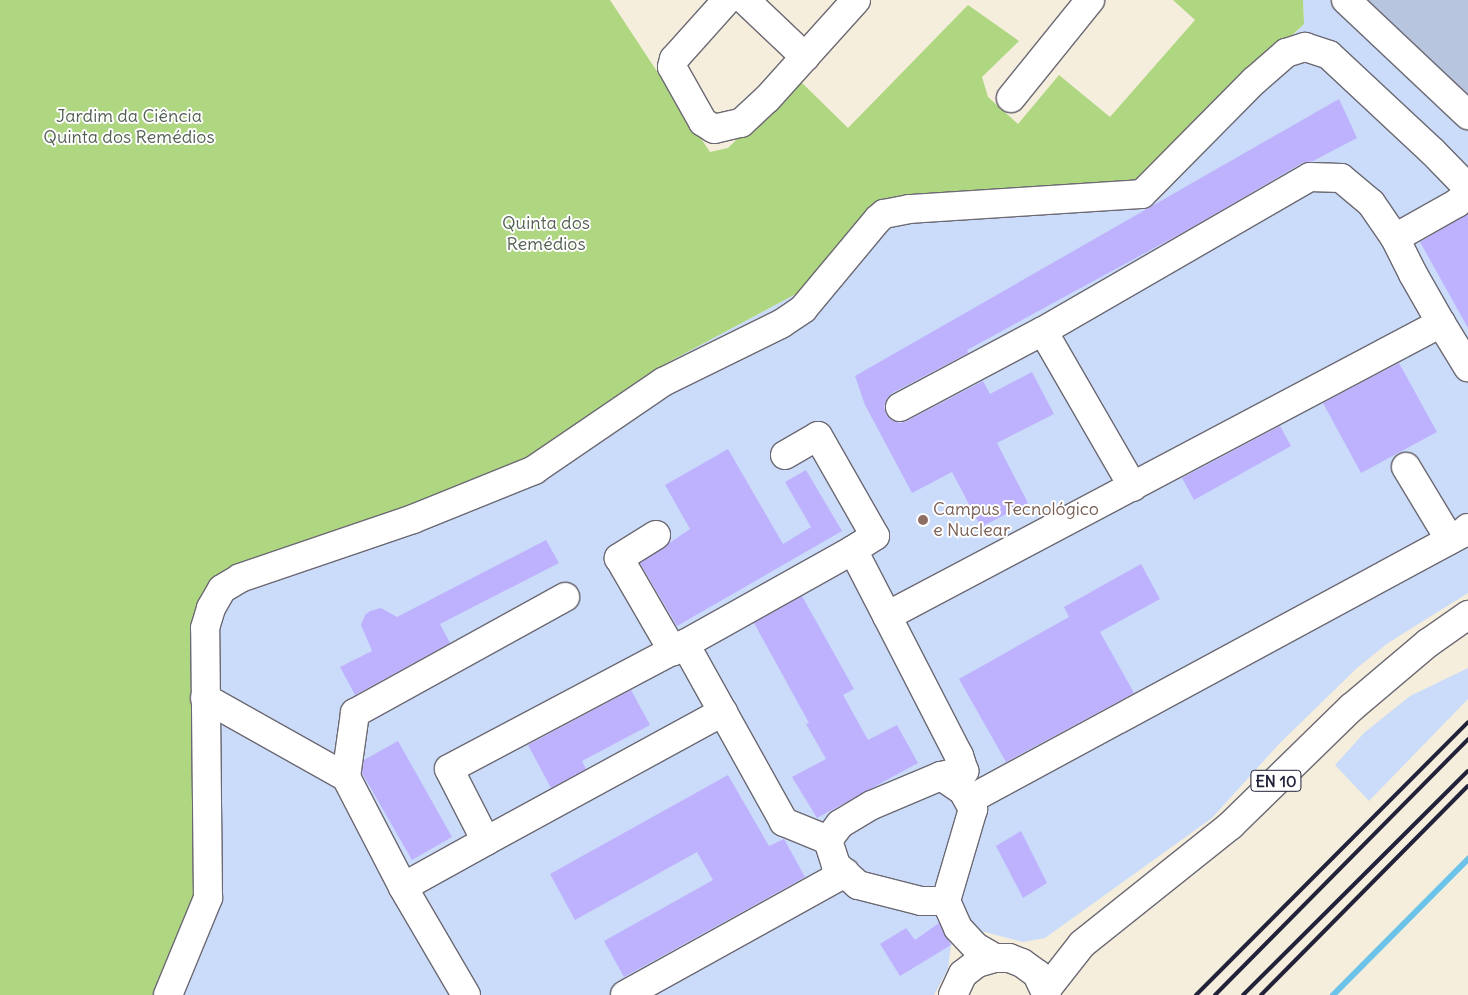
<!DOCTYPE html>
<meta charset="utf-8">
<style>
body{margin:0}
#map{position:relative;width:1468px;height:995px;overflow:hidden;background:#f5eedc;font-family:Delius,sans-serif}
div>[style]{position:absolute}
.built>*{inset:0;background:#cadcf9}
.industrial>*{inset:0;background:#b7c5de}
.green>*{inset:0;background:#afd680}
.stream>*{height:6px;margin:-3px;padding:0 3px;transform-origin:3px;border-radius:3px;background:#6cc3e9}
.building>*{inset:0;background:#beb2ff}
.roads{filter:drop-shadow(1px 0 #6c6973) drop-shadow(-1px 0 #6c6973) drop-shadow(0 1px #6c6973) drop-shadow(0 -1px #6c6973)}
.minor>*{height:28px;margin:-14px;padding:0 14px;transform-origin:14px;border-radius:14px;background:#fff}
.major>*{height:28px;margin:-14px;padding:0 14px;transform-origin:14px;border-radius:14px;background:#fff}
.rail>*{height:4px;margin:-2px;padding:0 2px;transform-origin:2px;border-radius:2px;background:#22223b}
.dots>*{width:14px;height:14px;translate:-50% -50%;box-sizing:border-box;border:2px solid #fff;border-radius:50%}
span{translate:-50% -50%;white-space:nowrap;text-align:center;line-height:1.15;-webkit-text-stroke:4px #fff;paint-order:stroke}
.shield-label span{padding:1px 4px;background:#fff;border:1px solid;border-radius:4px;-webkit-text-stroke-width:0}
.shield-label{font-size:16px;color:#22223b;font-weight:700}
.park-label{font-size:18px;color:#536153}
.education-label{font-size:18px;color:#785e54}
.left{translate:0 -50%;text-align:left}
</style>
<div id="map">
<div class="built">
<div style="clip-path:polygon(1303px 0,1336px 0,1468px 124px,1468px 593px,1388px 643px,1357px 668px,1279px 744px,1212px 818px,1045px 938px,1023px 942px,985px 932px,951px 945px,948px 969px,934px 995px,158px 995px,207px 597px,564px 444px,663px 365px,809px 287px,887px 206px,1144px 185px,1304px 24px)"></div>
<div style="clip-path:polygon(1468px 668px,1468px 699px,1369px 801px,1335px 765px,1364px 733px,1410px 696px)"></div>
</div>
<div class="industrial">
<div style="clip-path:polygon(1364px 0,1468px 0,1468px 101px)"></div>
</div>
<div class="green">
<div style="clip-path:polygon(0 0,610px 0,710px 152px,728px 148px,798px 79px,848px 128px,968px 5px,1019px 41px,982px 77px,988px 97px,1018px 124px,1059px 75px,1110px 117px,1195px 20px,1173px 0,1303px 0,1304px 24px,1147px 174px,1135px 182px,881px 206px,809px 287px,663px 365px,518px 472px,218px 581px,197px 894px,158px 995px,0 995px)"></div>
</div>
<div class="stream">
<div style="left:1333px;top:995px;width:192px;rotate:-45.2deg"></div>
</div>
<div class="building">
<div style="clip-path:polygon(1339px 99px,1357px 138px,1313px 161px,1302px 163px,1189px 229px,967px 350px,968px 353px,892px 393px,887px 398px,884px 406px,886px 414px,891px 420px,900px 423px,907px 421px,983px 381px,990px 394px,1032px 372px,1054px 414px,997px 443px,1028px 503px,981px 527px,952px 472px,912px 493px,865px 405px,855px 376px)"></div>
<div style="clip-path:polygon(1468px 214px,1468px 328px,1420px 242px)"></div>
<div style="clip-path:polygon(1399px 363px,1437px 432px,1361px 473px,1323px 403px)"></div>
<div style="clip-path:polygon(1280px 426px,1291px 446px,1194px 500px,1182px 478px)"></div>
<div style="clip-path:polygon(728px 449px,783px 544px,811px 527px,785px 482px,806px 470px,842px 531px,677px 626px,640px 563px,690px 529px,665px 485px)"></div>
<div style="clip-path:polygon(546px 540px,559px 563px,440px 624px,450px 643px,355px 695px,340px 667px,372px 651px,361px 625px,365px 615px,370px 611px,381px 608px,397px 617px)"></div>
<div style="clip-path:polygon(1141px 564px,1160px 599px,1100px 632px,1134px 693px,1006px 762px,959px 679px,1069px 617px,1064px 607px)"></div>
<div style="clip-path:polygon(802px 596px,854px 689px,843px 695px,868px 740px,897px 725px,918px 763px,817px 818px,792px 777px,826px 759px,806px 724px,809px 723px,754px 623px)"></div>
<div style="clip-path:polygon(631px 690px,650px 725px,582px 761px,586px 769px,551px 788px,528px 745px)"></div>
<div style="clip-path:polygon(398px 741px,452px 837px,412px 860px,362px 773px,364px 760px)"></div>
<div style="clip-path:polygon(728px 775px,769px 846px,784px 839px,805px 877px,624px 977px,604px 941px,713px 880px,697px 852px,575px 920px,550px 874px)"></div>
<div style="clip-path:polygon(1021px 831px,1047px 883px,1023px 898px,996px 846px)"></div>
<div style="clip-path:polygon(939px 923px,951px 945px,900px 976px,880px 944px,906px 928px,915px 940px)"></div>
</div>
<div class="roads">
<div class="minor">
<div style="left:727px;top:0;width:79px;rotate:131.9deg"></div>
<div style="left:674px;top:59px;width:8px;rotate:104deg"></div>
<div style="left:672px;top:67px;width:63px;rotate:60.6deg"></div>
<div style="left:703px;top:122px;width:13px;rotate:32deg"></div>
<div style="left:714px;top:129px;width:28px;rotate:-13deg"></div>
<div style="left:741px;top:123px;width:35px;rotate:-43deg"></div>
<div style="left:767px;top:99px;width:133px;rotate:-48deg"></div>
<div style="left:745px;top:0;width:83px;rotate:43.5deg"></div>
<div style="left:1346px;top:0;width:168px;rotate:43.3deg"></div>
<div style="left:1011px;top:98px;width:126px;rotate:-51.1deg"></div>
<div style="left:1395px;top:238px;width:71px;rotate:-29.4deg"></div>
<div style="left:1457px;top:203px;width:15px;rotate:-42deg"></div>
<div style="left:1043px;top:331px;width:180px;rotate:60deg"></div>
<div style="left:900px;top:407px;width:162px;rotate:-28deg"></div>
<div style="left:1043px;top:331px;width:308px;rotate:-30deg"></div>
<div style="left:1310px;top:177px;width:31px;rotate:2deg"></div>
<div style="left:1341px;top:178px;width:39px;rotate:40deg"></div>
<div style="left:1371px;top:203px;width:42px;rotate:55.6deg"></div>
<div style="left:1395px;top:238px;width:40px;rotate:63.4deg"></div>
<div style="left:1413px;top:274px;width:56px;rotate:60.3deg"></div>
<div style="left:785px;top:455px;width:38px;rotate:-30deg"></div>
<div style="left:818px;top:436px;width:115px;rotate:60.3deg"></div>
<div style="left:875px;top:536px;width:26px;rotate:148deg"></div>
<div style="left:1406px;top:467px;width:85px;rotate:58.9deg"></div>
<div style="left:656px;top:535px;width:44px;rotate:148.1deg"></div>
<div style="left:619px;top:558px;width:108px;rotate:59.9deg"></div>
<div style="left:685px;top:644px;width:267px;rotate:152.1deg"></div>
<div style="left:449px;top:769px;width:81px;rotate:62.8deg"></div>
<div style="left:486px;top:841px;width:270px;rotate:-28.6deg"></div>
<div style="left:205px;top:698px;width:162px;rotate:29.3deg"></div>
<div style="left:941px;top:776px;width:24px;rotate:-12deg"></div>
<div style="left:964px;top:771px;width:16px;rotate:-108deg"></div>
<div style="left:959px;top:756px;width:157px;rotate:-117.2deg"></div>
<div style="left:887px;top:616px;width:627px;rotate:-27.87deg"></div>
<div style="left:1441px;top:323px;width:52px;rotate:58.5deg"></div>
<div style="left:969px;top:800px;width:559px;rotate:-28.4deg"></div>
<div style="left:1461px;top:534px;width:9px;rotate:-41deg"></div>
<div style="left:828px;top:840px;width:48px;rotate:-157.8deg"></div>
<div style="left:784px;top:822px;width:204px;rotate:-119.1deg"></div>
<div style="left:685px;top:644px;width:193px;rotate:-29.2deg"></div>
<div style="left:853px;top:550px;width:74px;rotate:62.7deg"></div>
<div style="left:403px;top:887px;width:124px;rotate:-117.4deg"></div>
<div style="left:346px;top:777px;width:65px;rotate:-82deg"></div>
<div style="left:355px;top:713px;width:240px;rotate:-28.9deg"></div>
<div style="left:946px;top:901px;width:25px;rotate:180deg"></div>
<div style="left:921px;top:901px;width:65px;rotate:-165.7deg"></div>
<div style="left:858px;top:885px;width:30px;rotate:-138deg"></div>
<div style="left:836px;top:865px;width:26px;rotate:-108deg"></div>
<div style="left:828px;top:840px;width:20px;rotate:-53deg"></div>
<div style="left:840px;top:824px;width:37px;rotate:-31deg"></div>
<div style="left:872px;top:805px;width:75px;rotate:-22.8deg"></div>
<div style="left:941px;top:776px;width:27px;rotate:34deg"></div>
<div style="left:963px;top:791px;width:21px;rotate:61deg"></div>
<div style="left:973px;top:809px;width:96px;rotate:106.4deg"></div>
<div style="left:946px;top:901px;width:30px;rotate:66deg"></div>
<div style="left:958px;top:928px;width:26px;rotate:47deg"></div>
<div style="left:976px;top:947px;width:22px;rotate:30deg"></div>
<div style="left:168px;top:995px;width:105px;rotate:-67.6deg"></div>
<div style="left:208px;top:898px;width:270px;rotate:-90.6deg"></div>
<div style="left:205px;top:628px;width:21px;rotate:-73deg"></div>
<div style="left:211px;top:608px;width:22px;rotate:-60deg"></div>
<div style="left:222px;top:589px;width:21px;rotate:-31deg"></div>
<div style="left:240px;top:578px;width:183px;rotate:-18.8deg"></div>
<div style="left:413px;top:519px;width:131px;rotate:-22deg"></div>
<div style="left:534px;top:470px;width:156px;rotate:-34.3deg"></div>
<div style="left:663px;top:382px;width:131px;rotate:-26.2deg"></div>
<div style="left:781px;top:324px;width:27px;rotate:-34deg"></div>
<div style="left:803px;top:309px;width:117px;rotate:-50.2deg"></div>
<div style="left:878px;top:219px;width:8px;rotate:-40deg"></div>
<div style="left:884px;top:214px;width:26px;rotate:-11deg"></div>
<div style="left:910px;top:209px;width:232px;rotate:-3.7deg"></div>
<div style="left:1142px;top:194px;width:159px;rotate:-45.3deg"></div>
<div style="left:1254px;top:81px;width:43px;rotate:-41.2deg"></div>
<div style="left:1286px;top:53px;width:20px;rotate:-18deg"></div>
<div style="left:1305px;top:47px;width:25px;rotate:18deg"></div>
<div style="left:1329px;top:55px;width:141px;rotate:43deg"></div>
<div style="left:1432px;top:151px;width:52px;rotate:45.8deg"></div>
<div style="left:466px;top:995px;width:125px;rotate:-120.3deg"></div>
<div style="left:403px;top:887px;width:95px;rotate:-29deg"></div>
<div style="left:625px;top:995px;width:252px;rotate:-29deg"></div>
</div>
<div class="major">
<div style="left:1046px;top:990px;width:58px;rotate:-52deg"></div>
<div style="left:1082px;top:944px;width:191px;rotate:-38.6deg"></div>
<div style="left:1231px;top:825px;width:168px;rotate:-44.3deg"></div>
<div style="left:1351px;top:708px;width:101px;rotate:-40.2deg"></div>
<div style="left:1428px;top:643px;width:49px;rotate:-35deg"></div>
<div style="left:953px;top:995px;width:23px;rotate:-65deg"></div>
<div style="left:963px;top:974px;width:18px;rotate:-38deg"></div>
<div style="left:977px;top:963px;width:19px;rotate:-16deg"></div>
<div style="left:995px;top:958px;width:14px"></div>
<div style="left:1009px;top:958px;width:14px;rotate:21deg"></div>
<div style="left:1022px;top:963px;width:19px;rotate:36deg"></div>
<div style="left:1037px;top:974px;width:23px;rotate:65deg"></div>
</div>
</div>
<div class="rail">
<div style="left:1196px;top:995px;width:385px;rotate:-45.1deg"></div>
<div style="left:1215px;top:995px;width:360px;rotate:-45.3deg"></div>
<div style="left:1243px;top:995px;width:317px;rotate:-44.9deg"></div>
<div style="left:1261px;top:995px;width:294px;rotate:-45.3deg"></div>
</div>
<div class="dots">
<div style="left:923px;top:520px;background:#8d6e63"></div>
</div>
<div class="shield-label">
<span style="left:1276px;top:781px">EN 10</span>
</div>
<div class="park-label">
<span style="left:129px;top:127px">Jardim da Ciência<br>Quinta dos Remédios</span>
<span style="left:546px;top:234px">Quinta dos<br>Remédios</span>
</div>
<div class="education-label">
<span class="left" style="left:933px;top:520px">Campus Tecnológico<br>e Nuclear</span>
</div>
</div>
